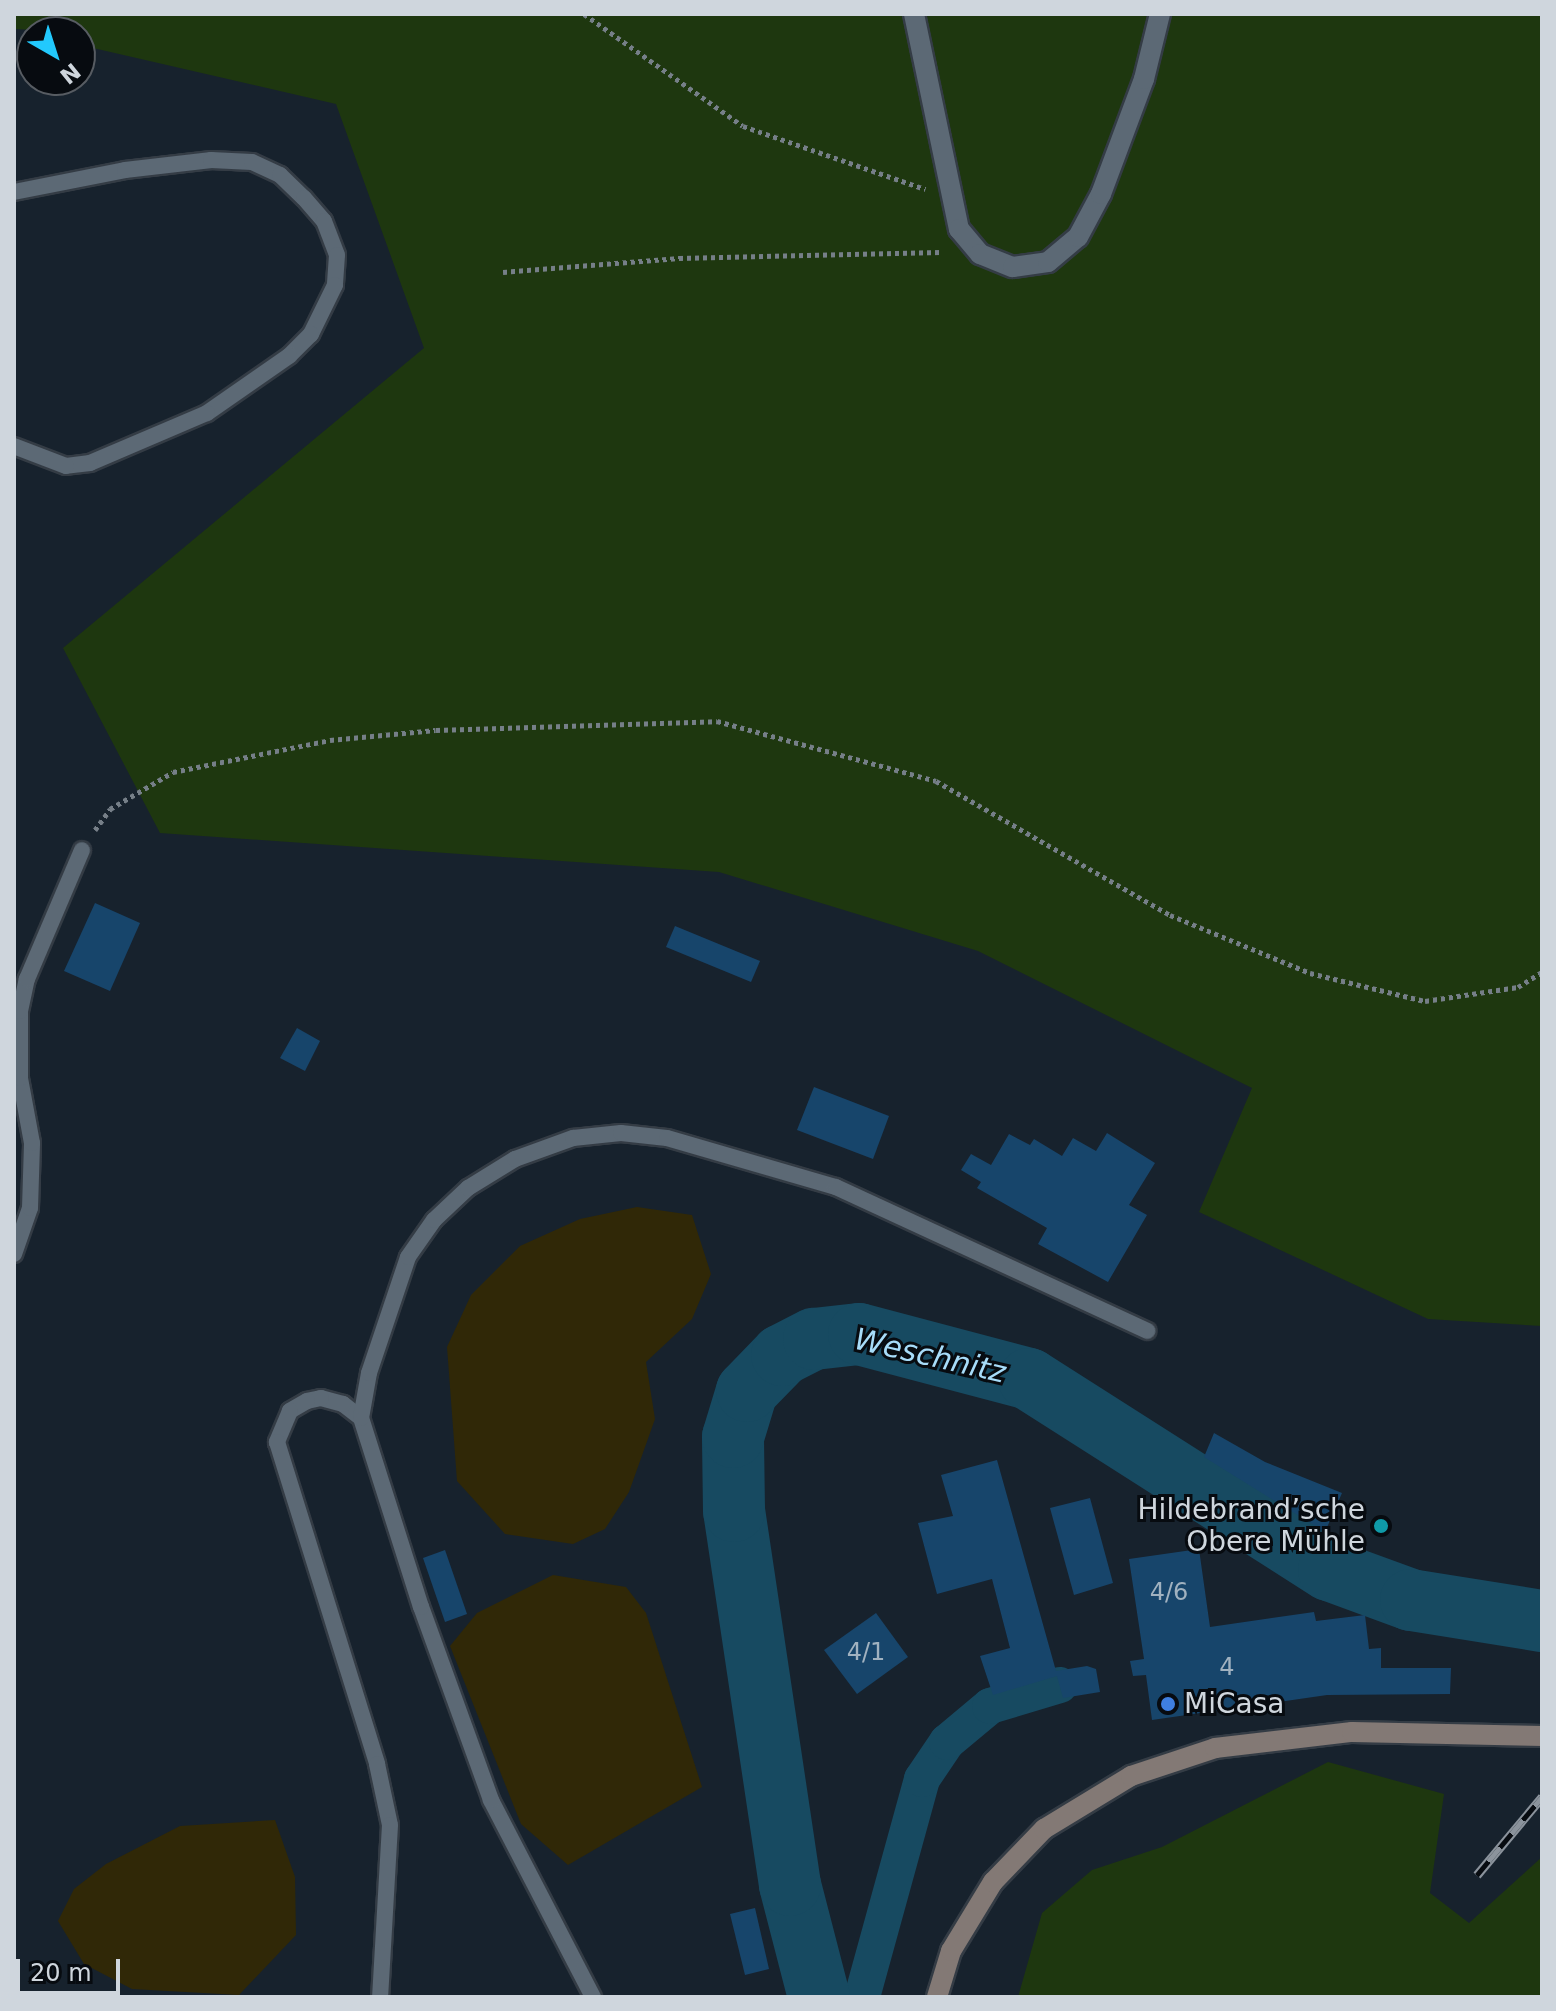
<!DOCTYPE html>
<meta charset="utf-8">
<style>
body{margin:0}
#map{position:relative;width:1556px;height:2011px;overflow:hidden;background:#17222d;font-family:"DejaVu Sans",sans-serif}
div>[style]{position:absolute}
.green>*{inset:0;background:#1e370f}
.sand>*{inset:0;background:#302807}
.canal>*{height:36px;margin:-18px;padding:0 18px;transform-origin:18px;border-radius:18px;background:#174a61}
.river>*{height:62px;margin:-31px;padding:0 31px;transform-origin:31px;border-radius:31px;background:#174a61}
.building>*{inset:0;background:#17456b}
.path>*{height:5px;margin-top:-2.5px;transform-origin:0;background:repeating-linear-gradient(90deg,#767f88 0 4px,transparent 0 8px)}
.roads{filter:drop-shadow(2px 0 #343c45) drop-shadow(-2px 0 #343c45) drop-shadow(0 2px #343c45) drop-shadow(0 -2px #343c45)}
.lane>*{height:16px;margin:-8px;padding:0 8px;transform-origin:8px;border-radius:8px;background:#5c6975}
.street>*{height:20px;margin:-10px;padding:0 10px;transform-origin:10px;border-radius:10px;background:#5c6975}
.secondary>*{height:20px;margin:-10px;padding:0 10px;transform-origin:10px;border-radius:10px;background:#837975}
.rail>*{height:9px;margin-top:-4.5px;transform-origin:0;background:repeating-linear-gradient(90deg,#070b10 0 18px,#8b939c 0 36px);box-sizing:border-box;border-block:2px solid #8b939c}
.dots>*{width:22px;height:22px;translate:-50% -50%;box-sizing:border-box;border:4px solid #070b10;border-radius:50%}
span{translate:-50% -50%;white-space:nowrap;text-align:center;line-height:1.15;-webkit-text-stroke:6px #070b10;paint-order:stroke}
.number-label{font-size:24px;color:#a1b2c0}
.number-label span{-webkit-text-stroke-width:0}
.poi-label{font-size:28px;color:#cfd6dd}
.right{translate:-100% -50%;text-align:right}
.left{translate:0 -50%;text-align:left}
.water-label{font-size:30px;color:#a7dcf9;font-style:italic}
.frame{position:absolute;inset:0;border:16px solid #cfd6dd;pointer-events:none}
.north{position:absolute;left:16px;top:16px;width:80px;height:80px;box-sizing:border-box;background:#070b10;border:2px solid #575c62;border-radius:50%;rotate:141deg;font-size:22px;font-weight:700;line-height:32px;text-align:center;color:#cfd6dd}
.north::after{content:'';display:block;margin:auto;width:28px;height:36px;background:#22c9fd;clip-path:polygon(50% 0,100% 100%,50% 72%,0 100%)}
.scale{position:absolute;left:16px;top:1959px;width:104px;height:36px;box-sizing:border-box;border:4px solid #cfd6dd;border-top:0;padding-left:10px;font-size:24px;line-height:28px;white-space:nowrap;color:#cfd6dd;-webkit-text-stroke:6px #070b10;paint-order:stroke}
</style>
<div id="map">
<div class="green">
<div style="clip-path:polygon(14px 14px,1542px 14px,1542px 1326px,1428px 1319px,1199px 1212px,1252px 1088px,978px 951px,719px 872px,160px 833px,63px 648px,424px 348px,336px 104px,80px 45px,80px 32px,14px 29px)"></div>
<div style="clip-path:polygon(1328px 1762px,1444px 1794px,1430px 1893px,1469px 1923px,1542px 1857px,1542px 1997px,1018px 1997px,1042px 1913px,1092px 1870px,1162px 1847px)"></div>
</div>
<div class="sand">
<div style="clip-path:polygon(637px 1207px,692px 1215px,711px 1274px,692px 1319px,646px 1362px,655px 1419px,629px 1492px,605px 1529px,573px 1544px,505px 1534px,457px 1481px,447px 1347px,471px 1295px,520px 1246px,580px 1219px)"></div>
<div style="clip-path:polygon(553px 1575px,626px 1587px,646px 1613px,702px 1787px,568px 1865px,521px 1824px,450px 1646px,477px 1613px)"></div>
<div style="clip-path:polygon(275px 1820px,295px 1877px,296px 1935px,239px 1995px,132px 1989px,84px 1964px,58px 1921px,74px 1889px,106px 1864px,180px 1826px)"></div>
</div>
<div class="canal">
<div style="left:862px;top:1997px;width:226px;rotate:-74.6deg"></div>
<div style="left:922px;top:1779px;width:45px;rotate:-56deg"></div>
<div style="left:947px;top:1742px;width:56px;rotate:-39.9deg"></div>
<div style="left:990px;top:1706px;width:73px;rotate:-16.7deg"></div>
</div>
<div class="river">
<div style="left:819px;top:1997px;width:116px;rotate:-104.5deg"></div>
<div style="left:790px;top:1885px;width:378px;rotate:-98.5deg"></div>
<div style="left:734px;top:1511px;width:74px;rotate:-90.8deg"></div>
<div style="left:733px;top:1437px;width:48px;rotate:-73.1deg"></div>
<div style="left:747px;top:1391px;width:50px;rotate:-45.8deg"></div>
<div style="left:782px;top:1355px;width:36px;rotate:-27deg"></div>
<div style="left:814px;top:1339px;width:45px;rotate:-6.3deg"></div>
<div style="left:859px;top:1334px;width:176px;rotate:14.8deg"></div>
<div style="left:1029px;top:1379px;width:356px;rotate:32.5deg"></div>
<div style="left:1329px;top:1570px;width:87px;rotate:20.1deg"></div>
<div style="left:1411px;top:1600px;width:133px;rotate:9.1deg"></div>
</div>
<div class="building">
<div style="clip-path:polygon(95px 903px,140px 923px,110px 991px,64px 971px)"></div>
<div style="clip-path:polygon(675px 926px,760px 961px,751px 982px,666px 947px)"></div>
<div style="clip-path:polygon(297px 1028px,320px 1041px,305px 1071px,280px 1058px)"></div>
<div style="clip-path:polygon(814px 1087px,889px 1116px,873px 1159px,797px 1130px)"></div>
<div style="clip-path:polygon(1107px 1133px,1155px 1163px,1129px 1205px,1147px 1215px,1108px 1282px,1038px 1244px,1047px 1228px,977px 1188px,981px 1182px,961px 1170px,971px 1154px,991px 1165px,1009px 1134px,1030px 1145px,1034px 1139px,1062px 1156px,1073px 1138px,1096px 1151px)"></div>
<div style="clip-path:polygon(1214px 1433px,1265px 1462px,1342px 1493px,1325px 1532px,1204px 1457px)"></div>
<div style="clip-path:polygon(997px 1460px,1056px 1671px,1087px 1666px,1096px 1669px,1100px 1692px,1063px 1698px,1057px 1676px,993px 1695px,980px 1656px,1010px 1648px,992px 1579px,937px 1594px,918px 1523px,953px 1516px,941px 1475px)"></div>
<div style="clip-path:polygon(1090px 1498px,1113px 1583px,1074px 1595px,1050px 1508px)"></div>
<div style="clip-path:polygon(1199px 1549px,1210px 1627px,1314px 1612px,1316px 1621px,1365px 1615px,1369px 1649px,1381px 1648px,1381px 1668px,1451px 1668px,1450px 1694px,1327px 1695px,1152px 1720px,1146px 1675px,1133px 1676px,1130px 1661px,1144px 1659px,1129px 1559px)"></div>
<div style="clip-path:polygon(445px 1550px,467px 1614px,445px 1622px,423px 1558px)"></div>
<div style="clip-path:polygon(876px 1613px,908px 1657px,857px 1694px,824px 1650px)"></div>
<div style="clip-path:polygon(755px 1908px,769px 1969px,745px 1975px,730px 1914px)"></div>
</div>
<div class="path">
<div style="left:584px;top:14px;width:194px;rotate:35.2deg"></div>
<div style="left:743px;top:126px;width:193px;rotate:19.1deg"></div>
<div style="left:503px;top:272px;width:177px;rotate:-4.5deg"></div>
<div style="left:679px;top:258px;width:262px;rotate:-1.3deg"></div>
<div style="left:95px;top:830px;width:26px;rotate:-54deg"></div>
<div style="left:110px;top:809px;width:73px;rotate:-30.4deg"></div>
<div style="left:173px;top:772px;width:160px;rotate:-11.5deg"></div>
<div style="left:330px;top:740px;width:106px;rotate:-5.4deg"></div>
<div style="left:436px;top:730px;width:281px;rotate:-1.8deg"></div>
<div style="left:717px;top:721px;width:227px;rotate:15.3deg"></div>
<div style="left:936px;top:781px;width:270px;rotate:29.8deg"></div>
<div style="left:1170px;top:915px;width:152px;rotate:22.5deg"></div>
<div style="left:1310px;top:973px;width:118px;rotate:13.7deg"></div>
<div style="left:1425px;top:1001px;width:94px;rotate:-8.6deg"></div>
<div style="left:1518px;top:987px;width:28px;rotate:-32deg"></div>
</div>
<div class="roads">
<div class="lane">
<div style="left:14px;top:192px;width:113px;rotate:-11.2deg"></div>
<div style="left:125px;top:170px;width:87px;rotate:-6.6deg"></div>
<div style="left:211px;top:160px;width:41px;rotate:2.8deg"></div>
<div style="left:252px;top:162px;width:31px;rotate:25deg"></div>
<div style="left:280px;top:175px;width:33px;rotate:44deg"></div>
<div style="left:304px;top:198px;width:30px;rotate:49deg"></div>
<div style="left:324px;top:221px;width:36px;rotate:69deg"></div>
<div style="left:337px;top:255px;width:30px;rotate:94deg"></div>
<div style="left:335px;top:285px;width:55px;rotate:116.1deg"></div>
<div style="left:311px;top:334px;width:31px;rotate:135deg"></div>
<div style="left:289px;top:356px;width:100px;rotate:145.2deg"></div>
<div style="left:207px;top:413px;width:127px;rotate:156.9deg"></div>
<div style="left:90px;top:463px;width:24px;rotate:173deg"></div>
<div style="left:66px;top:466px;width:56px;rotate:-159deg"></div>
<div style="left:14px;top:1254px;width:49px;rotate:-70.8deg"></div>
<div style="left:30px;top:1208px;width:65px;rotate:-88.2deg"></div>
<div style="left:32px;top:1143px;width:66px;rotate:-100.5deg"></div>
<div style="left:20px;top:1078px;width:67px;rotate:-90deg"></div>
<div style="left:20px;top:1011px;width:33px;rotate:-78deg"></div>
<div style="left:27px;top:979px;width:140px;rotate:-66.9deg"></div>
<div style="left:361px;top:1418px;width:23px;rotate:-142deg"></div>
<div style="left:343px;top:1404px;width:23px;rotate:-165deg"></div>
<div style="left:321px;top:1398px;width:14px;rotate:168deg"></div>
<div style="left:307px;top:1401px;width:20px;rotate:150deg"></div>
<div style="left:290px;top:1411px;width:34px;rotate:113deg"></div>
<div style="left:277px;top:1442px;width:337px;rotate:72.7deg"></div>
<div style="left:377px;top:1764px;width:62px;rotate:78deg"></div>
<div style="left:390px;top:1825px;width:172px;rotate:93.3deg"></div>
<div style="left:593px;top:1997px;width:222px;rotate:-117.4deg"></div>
<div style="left:491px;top:1800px;width:205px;rotate:-109.9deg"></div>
<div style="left:421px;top:1607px;width:198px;rotate:-107.6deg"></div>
<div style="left:361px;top:1418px;width:46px;rotate:-79.9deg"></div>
<div style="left:369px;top:1373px;width:122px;rotate:-71.4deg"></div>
<div style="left:408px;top:1257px;width:45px;rotate:-54.9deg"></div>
<div style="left:434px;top:1220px;width:47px;rotate:-43.3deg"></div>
<div style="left:468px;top:1188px;width:55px;rotate:-31.7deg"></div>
<div style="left:515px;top:1159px;width:62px;rotate:-19.9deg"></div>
<div style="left:573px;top:1138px;width:48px;rotate:-5.9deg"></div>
<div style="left:621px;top:1133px;width:46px;rotate:6.2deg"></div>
<div style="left:667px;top:1138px;width:176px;rotate:16.2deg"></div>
<div style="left:836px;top:1187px;width:343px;rotate:24.8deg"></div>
</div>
<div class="street">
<div style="left:914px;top:14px;width:220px;rotate:78.2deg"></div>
<div style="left:959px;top:229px;width:33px;rotate:50deg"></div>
<div style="left:980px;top:254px;width:35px;rotate:22deg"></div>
<div style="left:1013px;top:267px;width:35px;rotate:-8deg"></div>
<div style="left:1048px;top:262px;width:39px;rotate:-40deg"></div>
<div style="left:1078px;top:237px;width:49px;rotate:-61.9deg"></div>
<div style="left:1101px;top:194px;width:123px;rotate:-69.5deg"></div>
<div style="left:1144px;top:79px;width:67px;rotate:-76.2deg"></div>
</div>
<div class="secondary">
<div style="left:937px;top:1997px;width:48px;rotate:-73.1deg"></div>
<div style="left:951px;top:1951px;width:81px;rotate:-58.7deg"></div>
<div style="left:993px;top:1882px;width:74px;rotate:-46.1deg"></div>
<div style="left:1044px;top:1829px;width:102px;rotate:-31.3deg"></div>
<div style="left:1131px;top:1776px;width:89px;rotate:-18.4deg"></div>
<div style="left:1215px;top:1748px;width:138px;rotate:-6.7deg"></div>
<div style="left:1352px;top:1732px;width:190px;rotate:1.2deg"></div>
</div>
</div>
<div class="rail">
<div style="left:1477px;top:1875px;width:102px;rotate:-50.2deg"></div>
</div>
<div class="dots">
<div style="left:1381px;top:1526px;background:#0f9aa8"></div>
<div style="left:1168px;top:1704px;background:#3f7fe0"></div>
</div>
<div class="number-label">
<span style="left:1169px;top:1593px">4/6</span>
<span style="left:866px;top:1653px">4/1</span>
<span style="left:1227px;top:1668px">4</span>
</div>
<div class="poi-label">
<span class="right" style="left:1365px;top:1526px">Hildebrand’sche<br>Obere Mühle</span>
<span class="left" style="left:1184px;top:1704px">MiCasa</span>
</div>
<div class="water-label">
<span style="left:930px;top:1356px;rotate:13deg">Weschnitz</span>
</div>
<div class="frame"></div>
<div class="north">N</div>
<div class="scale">20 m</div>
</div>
